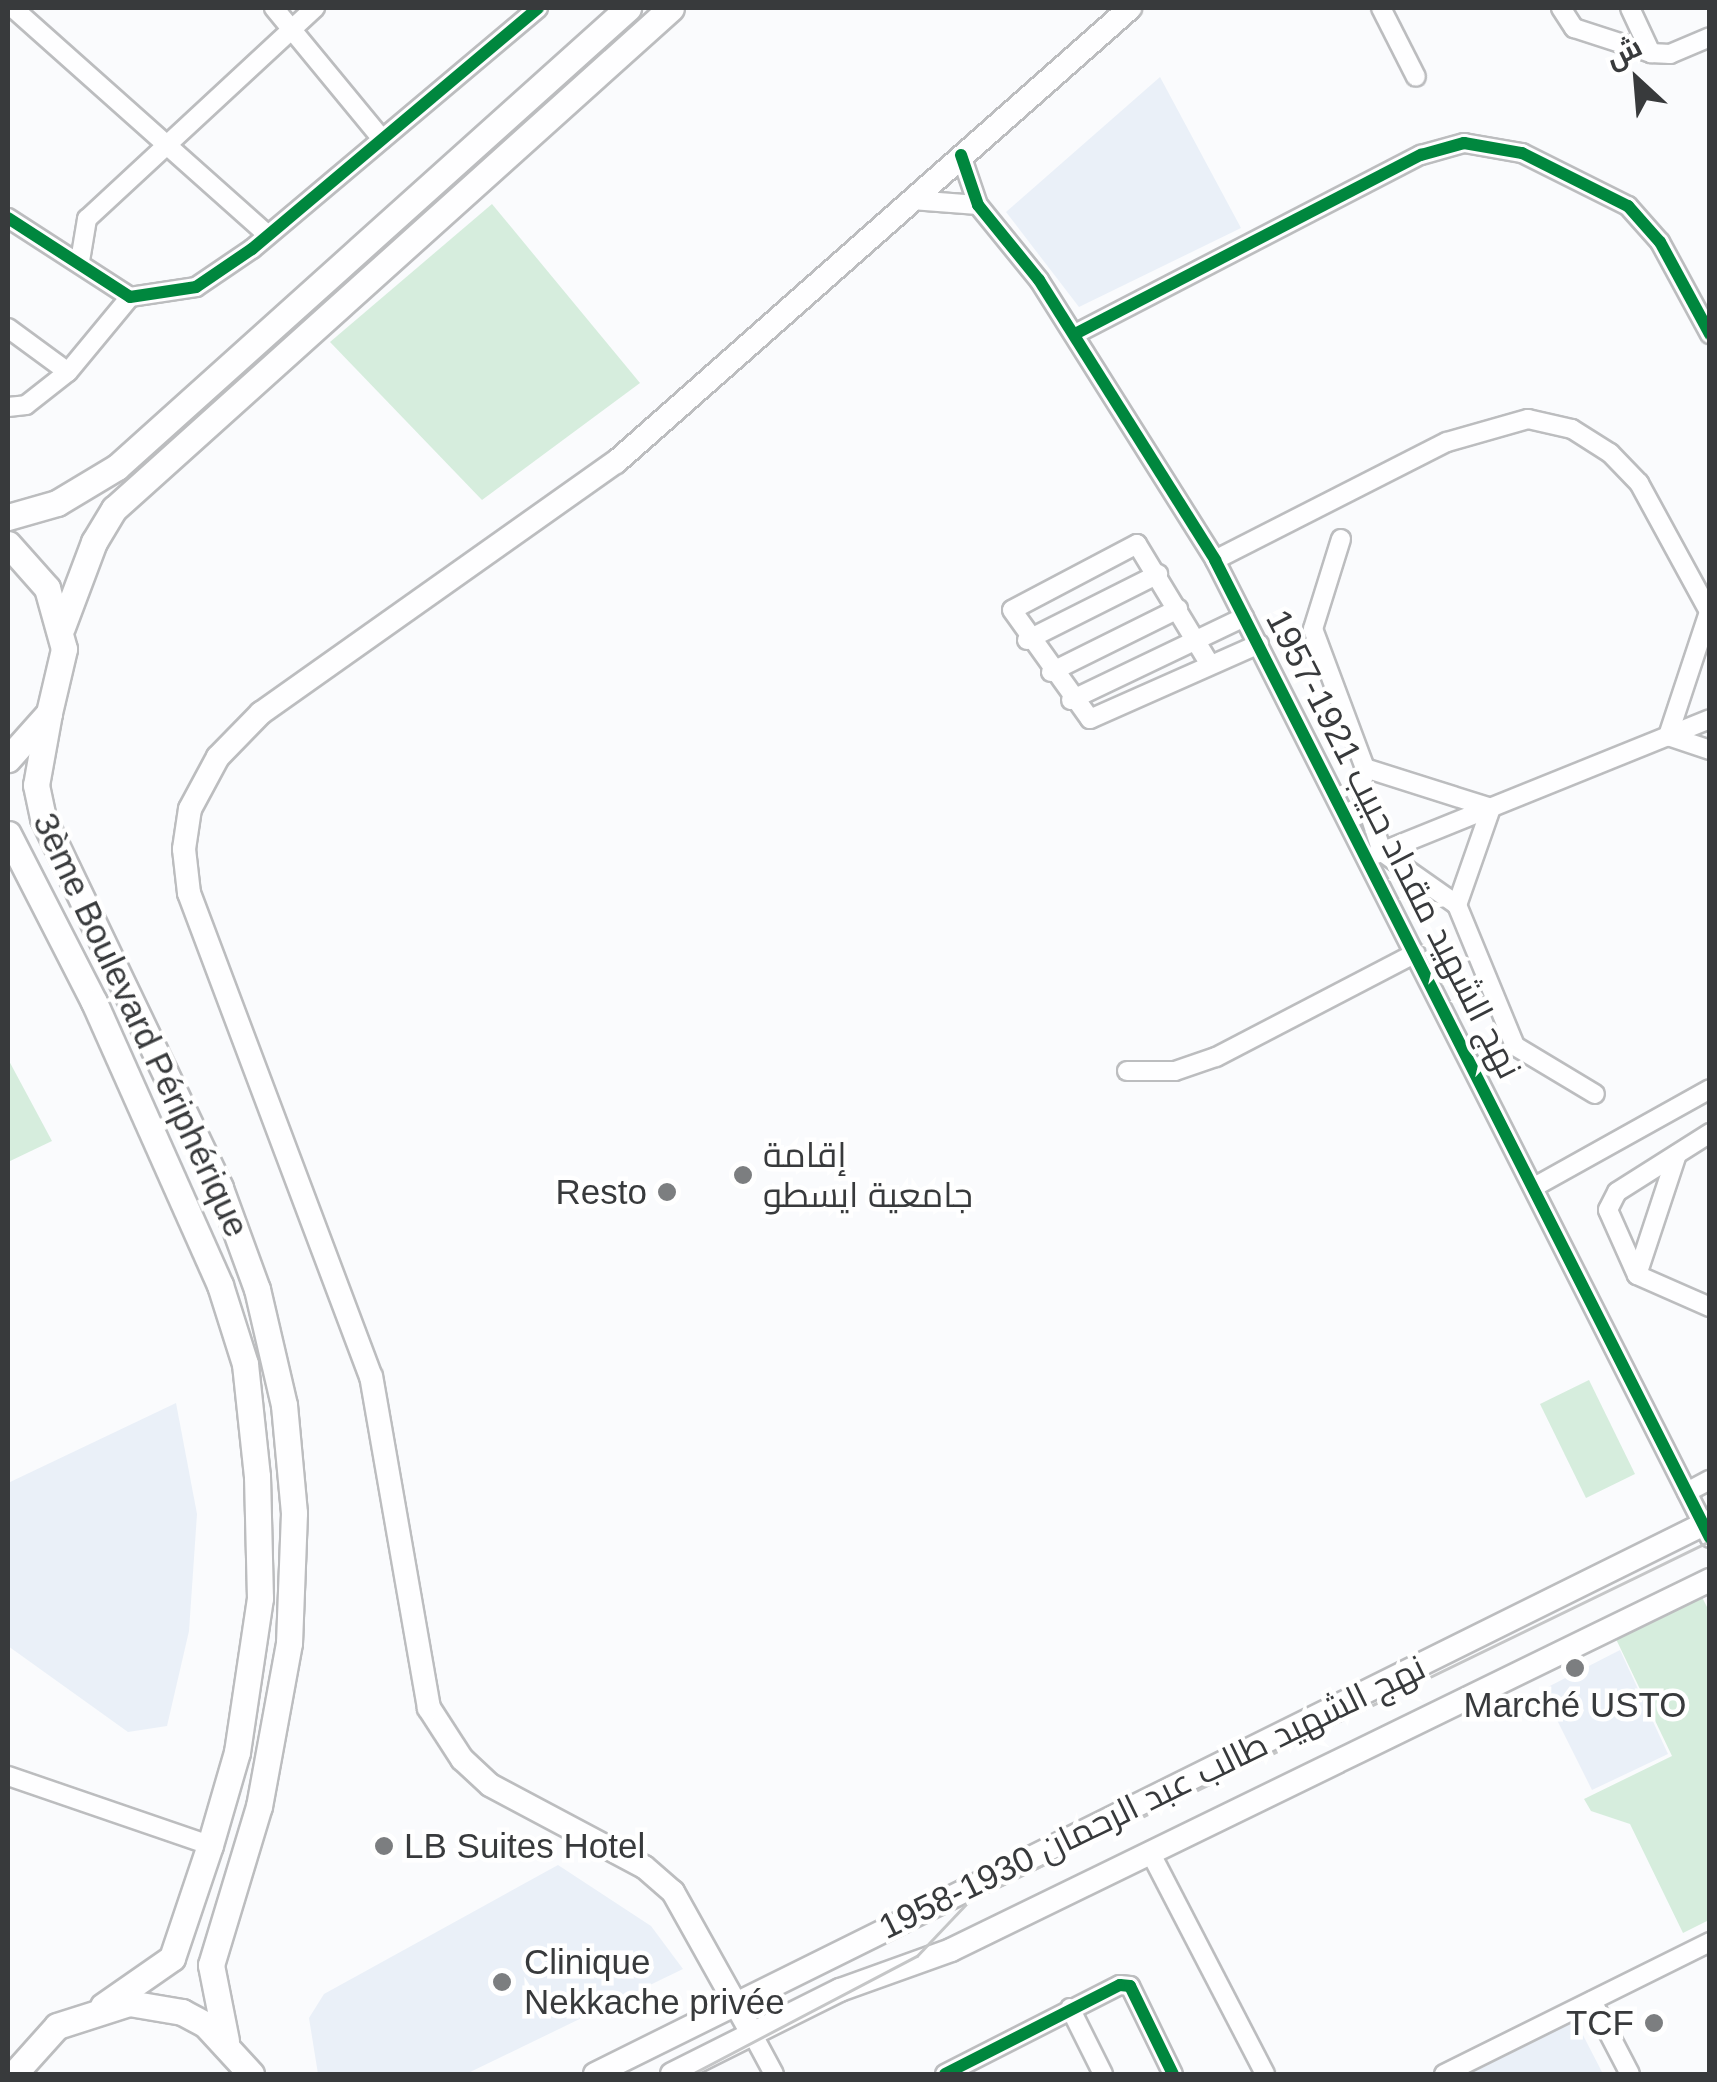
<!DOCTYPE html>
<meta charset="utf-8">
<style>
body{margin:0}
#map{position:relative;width:1717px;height:2082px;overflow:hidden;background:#fafbfd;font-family:Arial,Cairo,sans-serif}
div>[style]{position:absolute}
.built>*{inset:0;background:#eaf0f8}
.green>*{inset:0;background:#d6eddd}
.roads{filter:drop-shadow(2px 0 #bcbdbf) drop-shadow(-2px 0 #bcbdbf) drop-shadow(0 2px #bcbdbf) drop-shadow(0 -2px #bcbdbf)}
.minor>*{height:18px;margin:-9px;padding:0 9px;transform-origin:9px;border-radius:9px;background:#fefeff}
.major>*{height:22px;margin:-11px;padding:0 11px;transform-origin:11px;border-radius:11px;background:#fefeff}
.highway>*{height:25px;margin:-12.5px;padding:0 12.5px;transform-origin:12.5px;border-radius:12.5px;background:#fefeff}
.tram>*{height:2.5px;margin:-1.25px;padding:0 1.25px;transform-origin:1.25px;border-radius:1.25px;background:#c5c6c7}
.cycleway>*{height:12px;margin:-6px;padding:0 6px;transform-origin:6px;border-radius:6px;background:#00873e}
.dots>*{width:28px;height:28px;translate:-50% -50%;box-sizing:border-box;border:5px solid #fff;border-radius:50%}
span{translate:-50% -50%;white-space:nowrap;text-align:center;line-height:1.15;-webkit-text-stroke:9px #fff;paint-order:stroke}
.street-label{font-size:35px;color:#383a3c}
.poi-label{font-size:35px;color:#383a3c}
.left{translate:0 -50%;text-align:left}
.right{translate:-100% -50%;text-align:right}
.frame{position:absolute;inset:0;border:10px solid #383a3c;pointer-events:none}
.north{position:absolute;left:1587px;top:30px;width:100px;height:100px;-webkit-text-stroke:8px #fff;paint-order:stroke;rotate:334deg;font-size:28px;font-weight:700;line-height:40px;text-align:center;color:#383a3c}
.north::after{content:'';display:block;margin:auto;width:35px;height:45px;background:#383a3c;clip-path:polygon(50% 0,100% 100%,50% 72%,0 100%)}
</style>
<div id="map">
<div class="built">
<div style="clip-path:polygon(1160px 77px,1241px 228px,1079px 307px,1006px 212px)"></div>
<div style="clip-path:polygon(176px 1403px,197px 1514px,189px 1631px,167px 1726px,128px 1732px,8px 1646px,8px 1483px)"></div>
<div style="clip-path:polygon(1620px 1650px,1668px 1754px,1592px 1790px,1542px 1690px)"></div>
<div style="clip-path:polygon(558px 1865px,651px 1926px,683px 1969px,466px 2074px,318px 2074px,309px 2018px,324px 1994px)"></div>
<div style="clip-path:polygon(1570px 2010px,1603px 2074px,1475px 2074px,1469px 2062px)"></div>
</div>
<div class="green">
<div style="clip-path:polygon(492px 204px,640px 383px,482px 500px,330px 342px)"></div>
<div style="clip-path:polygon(8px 1059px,52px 1141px,8px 1162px)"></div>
<div style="clip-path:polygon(1589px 1380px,1635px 1474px,1586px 1498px,1540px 1404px)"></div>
<div style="clip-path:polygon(1701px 1595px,1710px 1613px,1709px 1920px,1683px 1933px,1630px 1824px,1591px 1811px,1584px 1799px,1672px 1756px,1615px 1637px)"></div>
</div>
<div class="roads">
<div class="minor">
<div style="left:13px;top:8px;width:341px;rotate:41.7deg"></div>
<div style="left:274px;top:8px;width:170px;rotate:50.5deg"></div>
<div style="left:1381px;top:8px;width:77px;rotate:63.1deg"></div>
<div style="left:1561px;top:8px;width:24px;rotate:57deg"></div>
<div style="left:1574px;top:28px;width:81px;rotate:18deg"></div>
<div style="left:1651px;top:53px;width:19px;rotate:3deg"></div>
<div style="left:1670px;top:54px;width:43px;rotate:-23deg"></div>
<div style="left:1630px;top:8px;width:50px;rotate:65deg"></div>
<div style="left:961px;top:155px;width:53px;rotate:71.2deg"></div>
<div style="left:978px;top:205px;width:97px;rotate:50.9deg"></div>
<div style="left:1039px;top:280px;width:331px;rotate:57.8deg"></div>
<div style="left:1215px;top:560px;width:1096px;rotate:63.15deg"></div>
<div style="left:912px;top:200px;width:66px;rotate:4.3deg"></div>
<div style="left:8px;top:218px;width:145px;rotate:32.9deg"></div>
<div style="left:130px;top:297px;width:67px;rotate:-8.6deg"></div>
<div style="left:196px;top:287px;width:68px;rotate:-34.2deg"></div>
<div style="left:252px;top:249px;width:374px;rotate:-40.1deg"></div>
<div style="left:80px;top:261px;width:43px;rotate:-80.5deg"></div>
<div style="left:87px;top:219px;width:311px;rotate:-42.8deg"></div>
<div style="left:8px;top:328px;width:74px;rotate:36.3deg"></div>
<div style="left:1075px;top:334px;width:390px;rotate:-27.4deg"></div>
<div style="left:1421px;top:155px;width:45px;rotate:-15.6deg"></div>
<div style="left:1464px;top:143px;width:59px;rotate:9.8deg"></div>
<div style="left:1522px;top:153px;width:119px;rotate:26.6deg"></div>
<div style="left:1628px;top:206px;width:48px;rotate:48.4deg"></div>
<div style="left:1660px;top:242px;width:105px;rotate:61.5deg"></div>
<div style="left:8px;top:407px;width:18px;rotate:-6deg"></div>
<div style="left:26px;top:405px;width:53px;rotate:-38.2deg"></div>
<div style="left:68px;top:372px;width:97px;rotate:-50.4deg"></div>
<div style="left:1341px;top:539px;width:94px;rotate:107.3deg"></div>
<div style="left:1313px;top:629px;width:148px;rotate:69.5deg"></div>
<div style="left:1365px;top:768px;width:132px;rotate:17.6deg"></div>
<div style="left:1491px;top:808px;width:103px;rotate:109.3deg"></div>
<div style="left:1215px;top:560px;width:260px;rotate:-27deg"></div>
<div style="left:1447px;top:442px;width:84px;rotate:-15.9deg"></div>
<div style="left:1528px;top:419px;width:45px;rotate:12.8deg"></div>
<div style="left:1572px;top:429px;width:45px;rotate:32.3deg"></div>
<div style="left:1610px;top:453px;width:42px;rotate:46deg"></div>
<div style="left:1639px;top:483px;width:148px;rotate:61.4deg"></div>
<div style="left:1709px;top:612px;width:131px;rotate:108.3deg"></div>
<div style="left:1668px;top:736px;width:44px;rotate:18.4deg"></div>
<div style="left:1027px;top:640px;width:147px;rotate:-26.7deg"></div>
<div style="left:1209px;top:663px;width:139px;rotate:-121.2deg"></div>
<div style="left:1137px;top:544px;width:141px;rotate:152.2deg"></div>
<div style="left:1012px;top:610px;width:134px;rotate:54.4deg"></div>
<div style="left:1090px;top:719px;width:185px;rotate:-23.9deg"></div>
<div style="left:1051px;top:672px;width:142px;rotate:-26.4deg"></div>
<div style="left:1071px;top:700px;width:192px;rotate:-25.6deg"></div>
<div style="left:1365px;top:768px;width:20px;rotate:101deg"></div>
<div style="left:1361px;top:788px;width:67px;rotate:71.8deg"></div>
<div style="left:1382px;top:852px;width:92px;rotate:35.2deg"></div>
<div style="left:1457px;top:905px;width:152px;rotate:67.6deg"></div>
<div style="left:1515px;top:1046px;width:93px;rotate:31deg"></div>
<div style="left:1376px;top:854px;width:360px;rotate:-22deg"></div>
<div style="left:1127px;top:1071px;width:48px"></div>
<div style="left:1175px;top:1071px;width:43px;rotate:-18.9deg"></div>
<div style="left:1216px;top:1057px;width:225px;rotate:-27.5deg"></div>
<div style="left:1710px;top:1133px;width:110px;rotate:147.6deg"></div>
<div style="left:1617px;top:1192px;width:20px;rotate:117deg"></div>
<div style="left:1608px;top:1210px;width:71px;rotate:66deg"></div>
<div style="left:1637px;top:1275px;width:80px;rotate:23.7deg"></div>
<div style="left:1536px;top:1186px;width:199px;rotate:-29.1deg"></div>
<div style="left:1637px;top:1275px;width:127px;rotate:-71.7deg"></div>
<div style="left:1687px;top:1492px;width:26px;rotate:-28deg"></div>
<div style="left:8px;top:1776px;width:213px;rotate:18.9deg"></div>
<div style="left:1150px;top:1852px;width:250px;rotate:62.6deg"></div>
<div style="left:1592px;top:2001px;width:82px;rotate:62.5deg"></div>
<div style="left:1070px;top:2008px;width:74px;rotate:63.4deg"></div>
<div style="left:753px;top:2035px;width:44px;rotate:61.7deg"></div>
<div style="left:945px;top:2074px;width:196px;rotate:-27deg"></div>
<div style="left:1120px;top:1985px;width:10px;rotate:6deg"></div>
<div style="left:1130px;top:1986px;width:98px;rotate:64deg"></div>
<div style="left:1444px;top:2074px;width:297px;rotate:-26.4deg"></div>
</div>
<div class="major">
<div style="left:753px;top:2035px;width:164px;rotate:-119.2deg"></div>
<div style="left:673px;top:1892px;width:38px;rotate:-139deg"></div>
<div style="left:644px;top:1867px;width:174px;rotate:-152deg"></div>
<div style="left:490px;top:1785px;width:38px;rotate:-137deg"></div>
<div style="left:462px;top:1759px;width:61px;rotate:-122.9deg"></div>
<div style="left:429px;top:1708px;width:336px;rotate:-99.9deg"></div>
<div style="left:371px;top:1377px;width:517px;rotate:-110.61deg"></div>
<div style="left:189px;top:893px;width:44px;rotate:-96.5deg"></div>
<div style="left:184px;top:849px;width:40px;rotate:-81.5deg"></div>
<div style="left:190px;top:809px;width:59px;rotate:-61.7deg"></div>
<div style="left:218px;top:757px;width:62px;rotate:-45.7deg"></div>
<div style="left:261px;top:713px;width:435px;rotate:-35.3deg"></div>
<div style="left:616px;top:462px;width:686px;rotate:-41.45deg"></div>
<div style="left:595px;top:2074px;width:1245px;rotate:-26.38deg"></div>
<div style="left:672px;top:2074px;width:188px;rotate:-26.6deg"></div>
<div style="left:840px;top:1990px;width:118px;rotate:-19.8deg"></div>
<div style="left:951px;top:1950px;width:844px;rotate:-25.99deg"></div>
</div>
<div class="highway">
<div style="left:8px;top:517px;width:51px;rotate:-15.9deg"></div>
<div style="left:57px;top:503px;width:70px;rotate:-31deg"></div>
<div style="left:117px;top:467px;width:687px;rotate:-41.93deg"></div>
<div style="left:8px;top:544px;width:59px;rotate:48.4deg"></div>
<div style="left:47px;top:588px;width:63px;rotate:74.4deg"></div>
<div style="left:64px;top:649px;width:66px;rotate:103.2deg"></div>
<div style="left:49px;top:713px;width:62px;rotate:131.7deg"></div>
<div style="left:62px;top:627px;width:91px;rotate:-69.4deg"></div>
<div style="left:94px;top:542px;width:39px;rotate:-59deg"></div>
<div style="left:114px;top:509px;width:749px;rotate:-41.97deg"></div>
<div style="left:49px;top:713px;width:73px;rotate:100.2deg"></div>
<div style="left:36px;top:785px;width:34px;rotate:78deg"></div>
<div style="left:43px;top:818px;width:410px;rotate:64.4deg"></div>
<div style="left:220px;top:1188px;width:108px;rotate:69.9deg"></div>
<div style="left:257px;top:1289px;width:119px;rotate:76.9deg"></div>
<div style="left:284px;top:1405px;width:108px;rotate:84.7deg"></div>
<div style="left:294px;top:1513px;width:130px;rotate:92.2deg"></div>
<div style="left:289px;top:1643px;width:166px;rotate:100.4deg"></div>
<div style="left:259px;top:1806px;width:166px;rotate:106.8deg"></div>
<div style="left:211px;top:1965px;width:77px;rotate:78.8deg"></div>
<div style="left:8px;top:834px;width:189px;rotate:62.9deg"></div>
<div style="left:94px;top:1002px;width:310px;rotate:66deg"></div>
<div style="left:220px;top:1285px;width:83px;rotate:72.4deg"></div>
<div style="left:245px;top:1364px;width:113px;rotate:83.9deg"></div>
<div style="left:257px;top:1476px;width:122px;rotate:88.6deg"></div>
<div style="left:260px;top:1598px;width:156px;rotate:98.5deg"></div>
<div style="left:237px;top:1752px;width:97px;rotate:106.2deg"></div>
<div style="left:210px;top:1845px;width:119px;rotate:108.6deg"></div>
<div style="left:172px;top:1958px;width:84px;rotate:145.2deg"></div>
<div style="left:14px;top:2074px;width:64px;rotate:-48.1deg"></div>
<div style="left:57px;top:2026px;width:76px;rotate:-17.7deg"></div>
<div style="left:129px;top:2003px;width:54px;rotate:9.6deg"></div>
<div style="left:182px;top:2012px;width:26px;rotate:28deg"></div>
<div style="left:205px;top:2024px;width:68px;rotate:47.4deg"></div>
</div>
</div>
<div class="tram">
<div style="left:692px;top:2074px;width:254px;rotate:-27.7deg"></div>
<div style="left:917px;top:1956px;width:76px;rotate:-46.6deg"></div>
<div style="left:969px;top:1901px;width:824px;rotate:-25.91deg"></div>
</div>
<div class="cycleway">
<div style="left:961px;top:155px;width:53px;rotate:71.2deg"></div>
<div style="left:978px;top:205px;width:97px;rotate:50.9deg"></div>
<div style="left:1039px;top:280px;width:331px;rotate:57.8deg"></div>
<div style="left:1215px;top:560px;width:1096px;rotate:63.15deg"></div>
<div style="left:8px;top:218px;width:145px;rotate:32.9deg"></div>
<div style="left:130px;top:297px;width:67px;rotate:-8.6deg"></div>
<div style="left:196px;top:287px;width:68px;rotate:-34.2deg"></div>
<div style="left:252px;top:249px;width:374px;rotate:-40.1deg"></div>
<div style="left:1075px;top:334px;width:390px;rotate:-27.4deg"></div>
<div style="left:1421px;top:155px;width:45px;rotate:-15.6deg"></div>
<div style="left:1464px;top:143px;width:59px;rotate:9.8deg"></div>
<div style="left:1522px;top:153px;width:119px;rotate:26.6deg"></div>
<div style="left:1628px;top:206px;width:48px;rotate:48.4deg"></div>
<div style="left:1660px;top:242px;width:105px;rotate:61.5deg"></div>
<div style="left:945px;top:2074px;width:196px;rotate:-27deg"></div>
<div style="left:1120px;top:1985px;width:10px;rotate:6deg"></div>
<div style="left:1130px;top:1986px;width:98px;rotate:64deg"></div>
</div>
<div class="dots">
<div style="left:743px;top:1175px;background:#7c7e80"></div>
<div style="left:667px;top:1192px;background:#7c7e80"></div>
<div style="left:1575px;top:1668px;background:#7c7e80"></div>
<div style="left:384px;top:1846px;background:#7c7e80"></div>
<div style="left:502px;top:1982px;background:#7c7e80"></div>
<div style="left:1654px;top:2023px;background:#7c7e80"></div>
</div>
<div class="street-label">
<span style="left:1394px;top:844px;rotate:63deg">نهج الشهيد مقداد حبيب 1921-1957</span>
<span style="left:141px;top:1025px;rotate:65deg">3ème Boulevard Périphérique</span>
<span style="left:1152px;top:1797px;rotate:-26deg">نهج الشهيد طالب عبد الرحمان 1930-1958</span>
</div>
<div class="poi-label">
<span class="left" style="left:763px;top:1175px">إقامة<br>جامعية ايسطو</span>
<span class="right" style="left:647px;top:1192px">Resto</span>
<span style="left:1575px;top:1705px">Marché USTO</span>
<span class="left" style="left:404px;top:1846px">LB Suites Hotel</span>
<span class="left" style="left:524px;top:1982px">Clinique<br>Nekkache privée</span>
<span class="right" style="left:1634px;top:2023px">TCF</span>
</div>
<div class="frame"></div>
<div class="north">ش</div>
</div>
